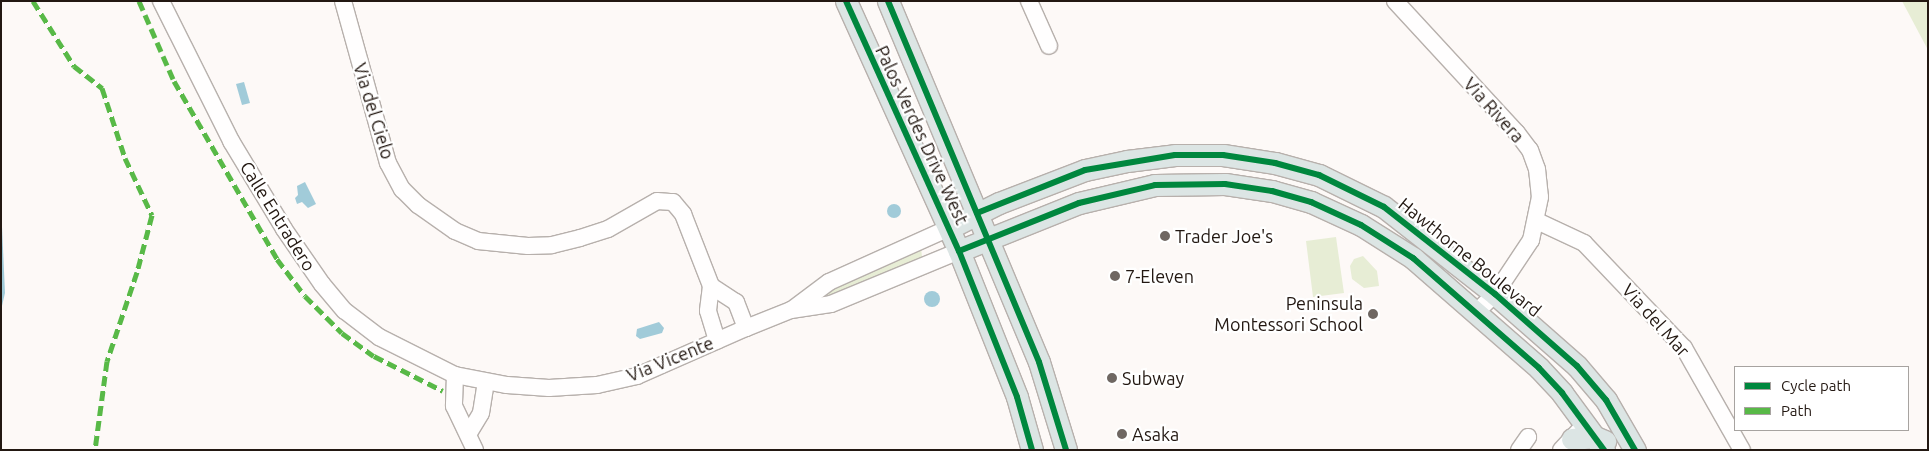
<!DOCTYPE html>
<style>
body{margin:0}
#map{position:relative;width:1929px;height:451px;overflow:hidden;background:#fdf9f7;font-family:Ubuntu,sans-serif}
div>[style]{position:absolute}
.green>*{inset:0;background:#e7edd5}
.water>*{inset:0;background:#a1cbd9}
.round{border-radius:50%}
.roads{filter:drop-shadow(1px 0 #b7b0ac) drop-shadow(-1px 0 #b7b0ac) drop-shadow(0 1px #b7b0ac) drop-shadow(0 -1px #b7b0ac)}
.minor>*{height:16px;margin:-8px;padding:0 8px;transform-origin:8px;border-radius:8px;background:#fffefe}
.major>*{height:21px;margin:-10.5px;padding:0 10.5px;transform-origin:10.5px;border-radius:10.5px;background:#dce5e4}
.quiet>*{height:5px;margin-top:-2.5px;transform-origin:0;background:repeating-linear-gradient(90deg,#58b947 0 10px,transparent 0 15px)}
.cycleway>*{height:6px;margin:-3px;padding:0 3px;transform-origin:3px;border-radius:3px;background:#00873e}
.dots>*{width:14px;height:14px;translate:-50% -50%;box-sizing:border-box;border:2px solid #fff;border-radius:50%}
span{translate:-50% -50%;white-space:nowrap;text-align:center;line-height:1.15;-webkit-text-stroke:4.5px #fff;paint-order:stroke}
.street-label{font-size:18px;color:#231812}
.poi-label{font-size:18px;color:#231812}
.left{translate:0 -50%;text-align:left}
.right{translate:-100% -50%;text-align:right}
.frame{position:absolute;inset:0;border:2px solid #231812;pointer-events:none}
.legend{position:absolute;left:1734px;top:366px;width:175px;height:65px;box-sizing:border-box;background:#fff;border:1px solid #a7a3a0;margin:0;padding:6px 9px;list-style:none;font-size:15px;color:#231812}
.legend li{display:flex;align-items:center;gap:10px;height:25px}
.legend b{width:25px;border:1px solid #a7a3a0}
</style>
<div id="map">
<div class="green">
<div style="clip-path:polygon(1902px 1px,1928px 1px,1928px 50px)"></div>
<div style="clip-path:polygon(1336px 237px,1344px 293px,1313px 297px,1306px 241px)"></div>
<div style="clip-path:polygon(921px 248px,922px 257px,848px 289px,814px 300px,812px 297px)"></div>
<div style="clip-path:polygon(1363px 256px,1377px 271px,1379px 286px,1364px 288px,1352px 279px,1350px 266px,1354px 259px)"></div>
</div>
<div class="water">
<div style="clip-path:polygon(244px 82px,250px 103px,242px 105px,236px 84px)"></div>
<div style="clip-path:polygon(305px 182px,316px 204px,308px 208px,302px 202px,297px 204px,295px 198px,298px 195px,297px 186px)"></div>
<div class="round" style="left:887px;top:204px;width:14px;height:14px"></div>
<div style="clip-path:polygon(1px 204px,5px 293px,1px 310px)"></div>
<div class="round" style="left:924px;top:291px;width:16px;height:16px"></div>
<div style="clip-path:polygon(659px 322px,664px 328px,662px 333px,640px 339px,636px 336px,637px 329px)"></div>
</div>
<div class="roads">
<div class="minor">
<div style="left:161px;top:1px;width:157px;rotate:63.4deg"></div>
<div style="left:231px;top:141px;width:103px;rotate:58.9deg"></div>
<div style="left:284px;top:229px;width:67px;rotate:55.4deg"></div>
<div style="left:322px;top:284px;width:35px;rotate:50deg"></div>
<div style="left:345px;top:311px;width:43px;rotate:37.4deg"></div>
<div style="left:379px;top:337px;width:85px;rotate:26.6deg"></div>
<div style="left:455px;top:375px;width:53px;rotate:10.9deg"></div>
<div style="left:507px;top:385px;width:42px;rotate:4.1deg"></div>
<div style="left:549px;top:388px;width:48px;rotate:-3.6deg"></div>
<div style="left:597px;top:385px;width:41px;rotate:-12.7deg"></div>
<div style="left:637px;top:376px;width:119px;rotate:-23.8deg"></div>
<div style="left:746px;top:328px;width:48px;rotate:-21.8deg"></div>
<div style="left:791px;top:310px;width:40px;rotate:-8.5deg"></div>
<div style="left:831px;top:304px;width:139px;rotate:-22.5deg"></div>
<div style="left:343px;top:1px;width:168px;rotate:74.5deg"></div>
<div style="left:388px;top:163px;width:30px;rotate:62deg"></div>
<div style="left:402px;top:189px;width:23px;rotate:45deg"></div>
<div style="left:418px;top:205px;width:45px;rotate:35.1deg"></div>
<div style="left:455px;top:231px;width:25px;rotate:23deg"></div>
<div style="left:478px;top:241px;width:50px;rotate:5.7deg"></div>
<div style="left:528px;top:246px;width:24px;rotate:-2deg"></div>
<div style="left:552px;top:245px;width:29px;rotate:-14deg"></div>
<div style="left:580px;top:238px;width:29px;rotate:-18deg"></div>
<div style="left:608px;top:229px;width:56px;rotate:-29.7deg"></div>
<div style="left:657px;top:201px;width:16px;rotate:4deg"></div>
<div style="left:673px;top:202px;width:16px;rotate:50deg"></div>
<div style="left:683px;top:214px;width:77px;rotate:68.7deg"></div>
<div style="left:711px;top:286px;width:25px;rotate:97deg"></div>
<div style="left:708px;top:311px;width:31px;rotate:73deg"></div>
<div style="left:1029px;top:1px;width:49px;rotate:66deg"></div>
<div style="left:1395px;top:1px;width:180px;rotate:47.3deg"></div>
<div style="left:1517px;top:133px;width:21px;rotate:53deg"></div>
<div style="left:1530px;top:150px;width:20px;rotate:70deg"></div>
<div style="left:1537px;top:169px;width:28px;rotate:84deg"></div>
<div style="left:1540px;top:197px;width:44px;rotate:101.8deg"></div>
<div style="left:1531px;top:240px;width:65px;rotate:123.7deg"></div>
<div style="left:1495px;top:294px;width:28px;rotate:136deg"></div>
<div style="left:1537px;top:221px;width:52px;rotate:25.1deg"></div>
<div style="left:1584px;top:243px;width:145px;rotate:46.4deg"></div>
<div style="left:1684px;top:348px;width:117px;rotate:60.4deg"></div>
<div style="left:711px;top:286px;width:30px;rotate:33deg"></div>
<div style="left:736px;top:302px;width:28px;rotate:69deg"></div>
<div style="left:793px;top:309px;width:45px;rotate:-36.9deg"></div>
<div style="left:829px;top:282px;width:132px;rotate:-24.2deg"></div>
<div style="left:455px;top:375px;width:31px;rotate:92deg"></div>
<div style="left:454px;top:406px;width:49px;rotate:64.5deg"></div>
<div style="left:469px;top:433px;width:23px;rotate:-59deg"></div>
<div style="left:481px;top:413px;width:31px;rotate:-81deg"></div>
<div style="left:1519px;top:450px;width:16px;rotate:-55deg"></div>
<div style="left:1561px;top:450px;width:26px;rotate:-47deg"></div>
</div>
<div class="major">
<div style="left:846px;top:1px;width:274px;rotate:65.7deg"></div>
<div style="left:959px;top:251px;width:157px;rotate:68.3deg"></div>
<div style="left:1017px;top:397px;width:55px;rotate:74.2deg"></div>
<div style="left:888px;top:1px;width:391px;rotate:67.3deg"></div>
<div style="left:1039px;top:362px;width:92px;rotate:72.9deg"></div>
<div style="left:949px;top:228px;width:56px;rotate:-26.6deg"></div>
<div style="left:999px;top:203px;width:92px;rotate:-21deg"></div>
<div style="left:1085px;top:170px;width:43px;rotate:-12.1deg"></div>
<div style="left:1127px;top:161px;width:48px;rotate:-7.1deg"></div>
<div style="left:1175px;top:155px;width:48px"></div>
<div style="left:1223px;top:155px;width:53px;rotate:8.7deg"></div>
<div style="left:1275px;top:163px;width:46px;rotate:15.3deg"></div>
<div style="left:1319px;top:175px;width:72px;rotate:26.2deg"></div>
<div style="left:1384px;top:207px;width:141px;rotate:38.1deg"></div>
<div style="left:1495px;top:294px;width:109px;rotate:41.3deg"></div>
<div style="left:1577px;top:366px;width:45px;rotate:49.5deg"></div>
<div style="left:1606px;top:400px;width:58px;rotate:59.9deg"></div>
<div style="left:959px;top:251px;width:129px;rotate:-21.8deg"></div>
<div style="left:1079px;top:203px;width:78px;rotate:-13.3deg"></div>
<div style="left:1155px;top:185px;width:70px;rotate:-0.8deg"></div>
<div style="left:1225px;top:184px;width:48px;rotate:8.5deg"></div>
<div style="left:1272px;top:191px;width:41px;rotate:15.8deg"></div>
<div style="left:1311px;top:202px;width:55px;rotate:24.7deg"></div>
<div style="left:1361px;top:225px;width:62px;rotate:32.4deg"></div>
<div style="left:1413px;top:258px;width:167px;rotate:41.1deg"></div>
<div style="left:1539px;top:368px;width:34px;rotate:47deg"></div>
<div style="left:1562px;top:393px;width:71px;rotate:53.6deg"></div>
<div style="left:1572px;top:439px;width:23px;rotate:-5deg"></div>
<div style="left:1595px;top:437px;width:11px;rotate:22deg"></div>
</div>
</div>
<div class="quiet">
<div style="left:33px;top:1px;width:77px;rotate:57.8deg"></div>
<div style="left:74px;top:66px;width:36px;rotate:38deg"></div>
<div style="left:102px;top:88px;width:74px;rotate:71.8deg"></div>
<div style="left:125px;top:158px;width:63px;rotate:64.7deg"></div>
<div style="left:152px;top:215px;width:59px;rotate:104.7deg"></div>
<div style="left:137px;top:272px;width:94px;rotate:108.6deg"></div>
<div style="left:107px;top:361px;width:90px;rotate:97.7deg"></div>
<div style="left:139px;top:1px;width:87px;rotate:66.4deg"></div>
<div style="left:174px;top:81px;width:206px;rotate:59.9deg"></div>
<div style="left:277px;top:259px;width:46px;rotate:52.9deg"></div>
<div style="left:305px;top:296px;width:52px;rotate:45deg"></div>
<div style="left:342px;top:333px;width:39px;rotate:36deg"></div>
<div style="left:374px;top:356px;width:77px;rotate:26.9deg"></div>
</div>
<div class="cycleway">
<div style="left:846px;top:1px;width:274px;rotate:65.7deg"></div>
<div style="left:959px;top:251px;width:157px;rotate:68.3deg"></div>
<div style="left:1017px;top:397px;width:55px;rotate:74.2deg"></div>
<div style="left:888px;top:1px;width:391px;rotate:67.3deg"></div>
<div style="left:1039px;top:362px;width:92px;rotate:72.9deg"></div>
<div style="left:977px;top:213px;width:116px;rotate:-21.7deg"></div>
<div style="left:1085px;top:170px;width:91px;rotate:-9.5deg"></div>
<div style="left:1175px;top:155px;width:48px"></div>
<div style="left:1223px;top:155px;width:53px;rotate:8.7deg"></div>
<div style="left:1275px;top:163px;width:46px;rotate:15.3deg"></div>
<div style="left:1319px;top:175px;width:72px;rotate:26.2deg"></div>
<div style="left:1384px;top:207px;width:141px;rotate:38.1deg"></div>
<div style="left:1495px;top:294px;width:109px;rotate:41.3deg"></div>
<div style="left:1577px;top:366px;width:45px;rotate:49.5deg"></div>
<div style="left:1606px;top:400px;width:58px;rotate:59.9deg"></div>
<div style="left:959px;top:251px;width:129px;rotate:-21.8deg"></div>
<div style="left:1079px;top:203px;width:78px;rotate:-13.3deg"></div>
<div style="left:1155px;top:185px;width:70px;rotate:-0.8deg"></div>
<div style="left:1225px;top:184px;width:48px;rotate:8.5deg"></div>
<div style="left:1272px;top:191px;width:41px;rotate:15.8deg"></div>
<div style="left:1311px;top:202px;width:55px;rotate:24.7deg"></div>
<div style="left:1361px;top:225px;width:62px;rotate:32.4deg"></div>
<div style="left:1413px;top:258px;width:167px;rotate:41.1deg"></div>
<div style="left:1539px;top:368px;width:34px;rotate:47deg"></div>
<div style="left:1562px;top:393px;width:71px;rotate:53.6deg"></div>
</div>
<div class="dots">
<div style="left:1165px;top:236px;background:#6f6762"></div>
<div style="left:1115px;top:276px;background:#6f6762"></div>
<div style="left:1373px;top:314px;background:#6f6762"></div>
<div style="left:1112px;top:378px;background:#6f6762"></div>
<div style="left:1122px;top:434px;background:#6f6762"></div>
</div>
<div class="street-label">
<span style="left:1494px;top:110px;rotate:48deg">Via Rivera</span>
<span style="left:374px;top:111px;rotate:73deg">Via del Cielo</span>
<span style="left:922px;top:135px;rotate:65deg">Palos Verdes Drive West</span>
<span style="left:278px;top:216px;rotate:58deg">Calle Entradero</span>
<span style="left:1470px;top:257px;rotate:39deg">Hawthorne Boulevard</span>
<span style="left:1656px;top:320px;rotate:48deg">Via del Mar</span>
<span style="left:670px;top:359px;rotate:-22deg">Via Vicente</span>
</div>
<div class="poi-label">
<span class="left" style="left:1175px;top:236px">Trader Joe's</span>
<span class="left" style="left:1125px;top:276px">7-Eleven</span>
<span class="right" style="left:1363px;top:314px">Peninsula<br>Montessori School</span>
<span class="left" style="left:1122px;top:378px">Subway</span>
<span class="left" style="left:1132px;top:434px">Asaka</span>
</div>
<div class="frame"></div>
<ul class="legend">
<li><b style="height:6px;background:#00873e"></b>Cycle path</li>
<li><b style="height:6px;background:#58b947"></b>Path</li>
</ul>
</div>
